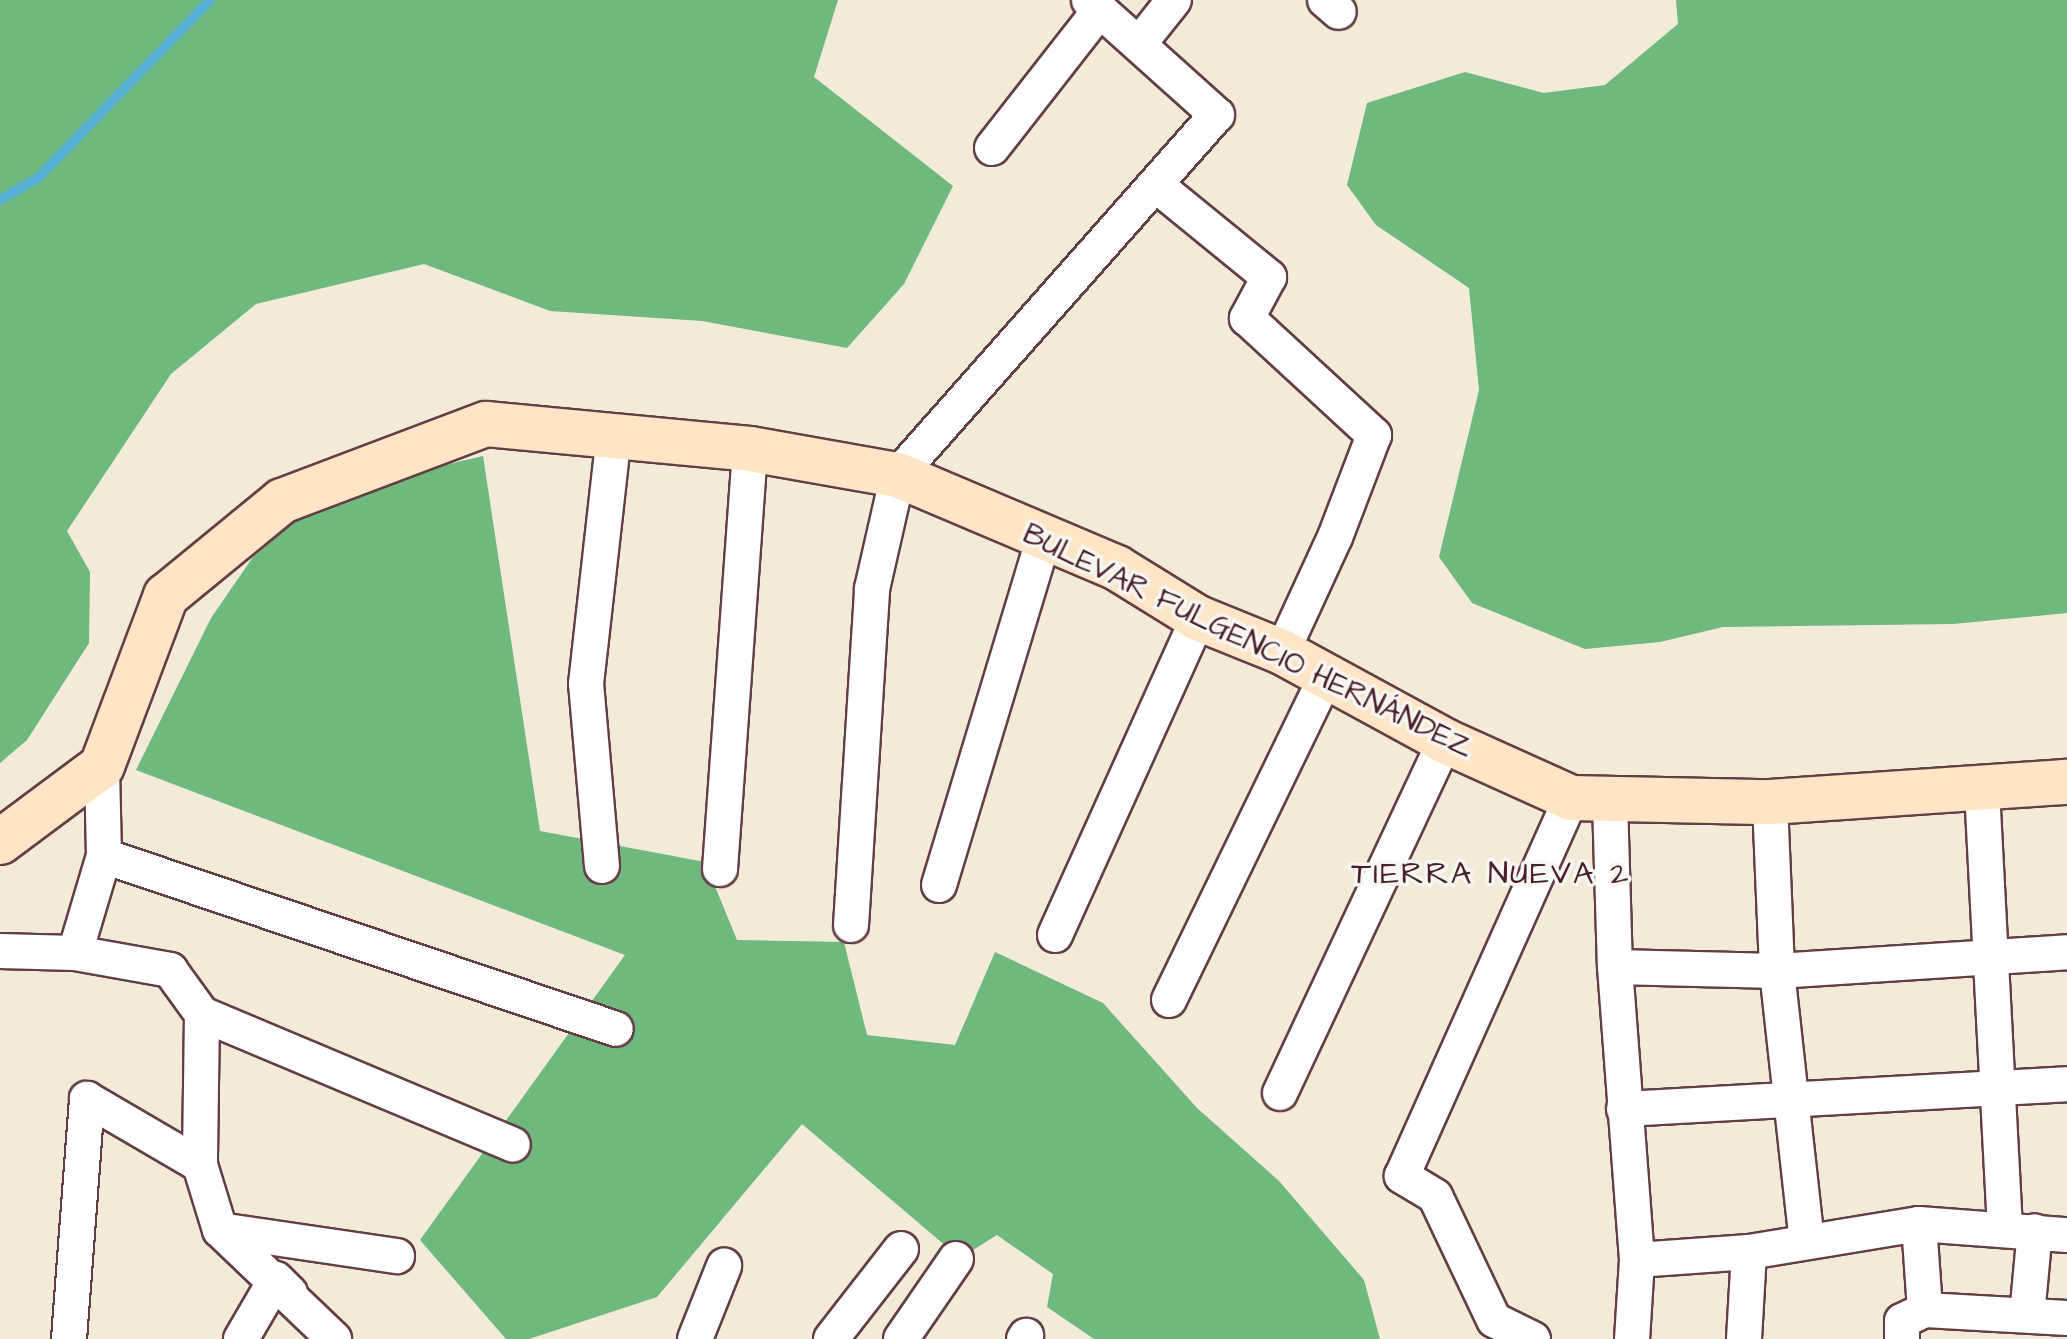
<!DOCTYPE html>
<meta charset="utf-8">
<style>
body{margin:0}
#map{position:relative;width:2067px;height:1339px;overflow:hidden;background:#f1ebd8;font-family:"Architects Daughter",sans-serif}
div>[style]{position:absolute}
.forest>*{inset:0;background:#6fb87e}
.stream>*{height:10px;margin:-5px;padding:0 5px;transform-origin:5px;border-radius:5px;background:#55b0d3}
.roads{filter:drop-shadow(2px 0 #633e45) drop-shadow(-2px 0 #633e45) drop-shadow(0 2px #633e45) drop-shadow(0 -2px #633e45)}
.street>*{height:34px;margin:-17px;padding:0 17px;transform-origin:17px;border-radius:17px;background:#fff}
.secondary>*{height:44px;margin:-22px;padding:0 22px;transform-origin:22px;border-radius:22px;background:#fde5c5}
span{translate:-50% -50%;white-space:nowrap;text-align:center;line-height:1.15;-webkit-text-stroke:7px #f6f6f2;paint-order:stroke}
.street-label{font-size:30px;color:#4a1f2b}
.neighbourhood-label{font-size:32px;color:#4a1f2b;letter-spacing:2px}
</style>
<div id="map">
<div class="forest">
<div style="clip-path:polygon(0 0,838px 0,814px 77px,953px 186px,904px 284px,847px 348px,702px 321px,550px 311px,424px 264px,256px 304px,171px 374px,67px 531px,90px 572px,89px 643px,27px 740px,0 763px)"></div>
<div style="clip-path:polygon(1676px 0,2067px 0,2067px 613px,1953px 624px,1723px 627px,1660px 642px,1585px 649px,1472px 603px,1439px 557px,1479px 390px,1469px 288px,1376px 225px,1347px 185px,1367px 103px,1465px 72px,1544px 93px,1605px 85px,1678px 24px)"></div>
<div style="clip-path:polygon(483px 456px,540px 831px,705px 862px,737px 940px,844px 942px,867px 1035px,955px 1045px,995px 952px,1103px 1003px,1197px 1108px,1279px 1181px,1364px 1280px,1380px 1339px,1094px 1339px,1047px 1307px,1053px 1274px,997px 1235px,960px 1258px,802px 1124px,657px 1297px,529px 1339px,506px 1339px,420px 1240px,625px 955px,136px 770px,211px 618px,253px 557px,328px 492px)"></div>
</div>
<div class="stream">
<div style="left:0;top:200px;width:45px;rotate:-30.5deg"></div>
<div style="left:39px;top:177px;width:246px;rotate:-46deg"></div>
</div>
<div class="roads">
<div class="street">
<div style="left:1325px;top:0;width:18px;rotate:41deg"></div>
<div style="left:1139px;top:44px;width:56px;rotate:-51.5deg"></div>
<div style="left:992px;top:148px;width:175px;rotate:-52deg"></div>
<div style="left:1156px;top:185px;width:146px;rotate:39.2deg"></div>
<div style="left:1269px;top:277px;width:47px;rotate:118.2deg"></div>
<div style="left:1247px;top:318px;width:173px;rotate:42.7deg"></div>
<div style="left:1374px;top:435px;width:109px;rotate:110.9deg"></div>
<div style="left:1335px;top:537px;width:127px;rotate:114.7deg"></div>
<div style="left:1982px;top:790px;width:439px;rotate:87deg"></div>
<div style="left:1610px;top:801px;width:166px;rotate:88.3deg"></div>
<div style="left:1615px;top:967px;width:294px;rotate:85.7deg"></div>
<div style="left:1637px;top:1260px;width:79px;rotate:93.6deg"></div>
<div style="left:1770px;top:802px;width:169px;rotate:87.6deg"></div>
<div style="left:1777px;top:971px;width:272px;rotate:83.7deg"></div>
<div style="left:104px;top:856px;width:540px;rotate:18.67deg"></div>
<div style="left:602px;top:866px;width:183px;rotate:-95deg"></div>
<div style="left:586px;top:684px;width:250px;rotate:-83.6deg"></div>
<div style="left:720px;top:869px;width:421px;rotate:-85.9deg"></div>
<div style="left:939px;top:885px;width:363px;rotate:-73.2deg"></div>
<div style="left:851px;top:925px;width:337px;rotate:-86.4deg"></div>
<div style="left:872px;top:589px;width:117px;rotate:-77.2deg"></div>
<div style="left:898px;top:475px;width:481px;rotate:-48.5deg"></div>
<div style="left:1217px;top:115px;width:172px;rotate:-138.1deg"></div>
<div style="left:1055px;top:935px;width:348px;rotate:-65.7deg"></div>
<div style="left:0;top:951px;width:75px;rotate:1.5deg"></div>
<div style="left:75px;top:953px;width:97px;rotate:10.1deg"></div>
<div style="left:170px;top:970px;width:54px;rotate:54deg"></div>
<div style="left:202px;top:1014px;width:151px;rotate:90.8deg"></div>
<div style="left:200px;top:1165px;width:68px;rotate:72.9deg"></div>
<div style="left:220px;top:1230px;width:158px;rotate:43.7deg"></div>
<div style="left:75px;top:953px;width:101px;rotate:-73.4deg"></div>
<div style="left:104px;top:856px;width:90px;rotate:-91.3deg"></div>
<div style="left:1615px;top:967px;width:162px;rotate:1.4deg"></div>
<div style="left:1777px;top:971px;width:291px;rotate:-3.7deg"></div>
<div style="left:1169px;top:1000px;width:360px;rotate:-64.1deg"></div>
<div style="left:202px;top:1014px;width:337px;rotate:22.8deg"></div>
<div style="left:1280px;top:1093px;width:389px;rotate:-64.9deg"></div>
<div style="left:1624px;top:1109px;width:444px;rotate:-3.2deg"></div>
<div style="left:1919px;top:1224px;width:86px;rotate:86deg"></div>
<div style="left:220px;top:1230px;width:179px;rotate:8.4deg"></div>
<div style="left:1637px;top:1260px;width:112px;rotate:-4.1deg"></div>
<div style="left:1749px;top:1252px;width:172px;rotate:-9.4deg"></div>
<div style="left:1919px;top:1224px;width:148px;rotate:4.3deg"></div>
<div style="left:2027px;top:1315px;width:84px;rotate:-84.6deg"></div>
<div style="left:69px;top:1339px;width:241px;rotate:-85.7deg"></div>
<div style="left:87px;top:1099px;width:131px;rotate:30.3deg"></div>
<div style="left:241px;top:1339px;width:69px;rotate:-59.7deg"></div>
<div style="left:276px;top:1279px;width:20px;rotate:45deg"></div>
<div style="left:695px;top:1339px;width:79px;rotate:-68.3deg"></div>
<div style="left:831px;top:1339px;width:114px;rotate:-52.1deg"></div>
<div style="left:901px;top:1339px;width:97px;rotate:-55.5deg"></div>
<div style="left:1024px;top:1339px;width:4px;rotate:-56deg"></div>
<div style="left:1533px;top:1339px;width:43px;rotate:-154deg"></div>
<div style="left:1494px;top:1320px;width:137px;rotate:-115.4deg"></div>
<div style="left:1435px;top:1196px;width:39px;rotate:-149deg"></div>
<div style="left:1402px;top:1176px;width:414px;rotate:-65.9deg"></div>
<div style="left:1744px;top:1339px;width:87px;rotate:-86.7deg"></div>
<div style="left:1902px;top:1339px;width:18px;rotate:-90deg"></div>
<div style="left:1902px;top:1321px;width:25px;rotate:-26deg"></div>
<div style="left:1925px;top:1310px;width:142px;rotate:3.2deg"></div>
</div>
<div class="secondary">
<div style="left:0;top:842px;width:127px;rotate:-36.7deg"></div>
<div style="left:102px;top:766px;width:182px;rotate:-69.4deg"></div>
<div style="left:166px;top:596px;width:150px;rotate:-39.3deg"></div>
<div style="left:282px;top:501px;width:218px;rotate:-20.7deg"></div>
<div style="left:486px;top:424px;width:265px;rotate:5.4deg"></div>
<div style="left:750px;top:449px;width:150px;rotate:10deg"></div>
<div style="left:898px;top:475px;width:238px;rotate:23deg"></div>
<div style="left:1117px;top:568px;width:95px;rotate:31.7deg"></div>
<div style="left:1198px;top:618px;width:91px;rotate:22deg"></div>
<div style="left:1282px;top:652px;width:186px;rotate:28.6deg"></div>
<div style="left:1445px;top:741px;width:138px;rotate:24.3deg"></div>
<div style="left:1571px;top:798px;width:199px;rotate:1.2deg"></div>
<div style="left:1770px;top:802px;width:298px;rotate:-3.9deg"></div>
</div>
</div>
<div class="street-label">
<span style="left:1248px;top:641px;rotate:26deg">BULEVAR FULGENCIO HERNÁNDEZ</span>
</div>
<div class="neighbourhood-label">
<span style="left:1491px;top:874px">TIERRA NUEVA 2</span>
</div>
</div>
